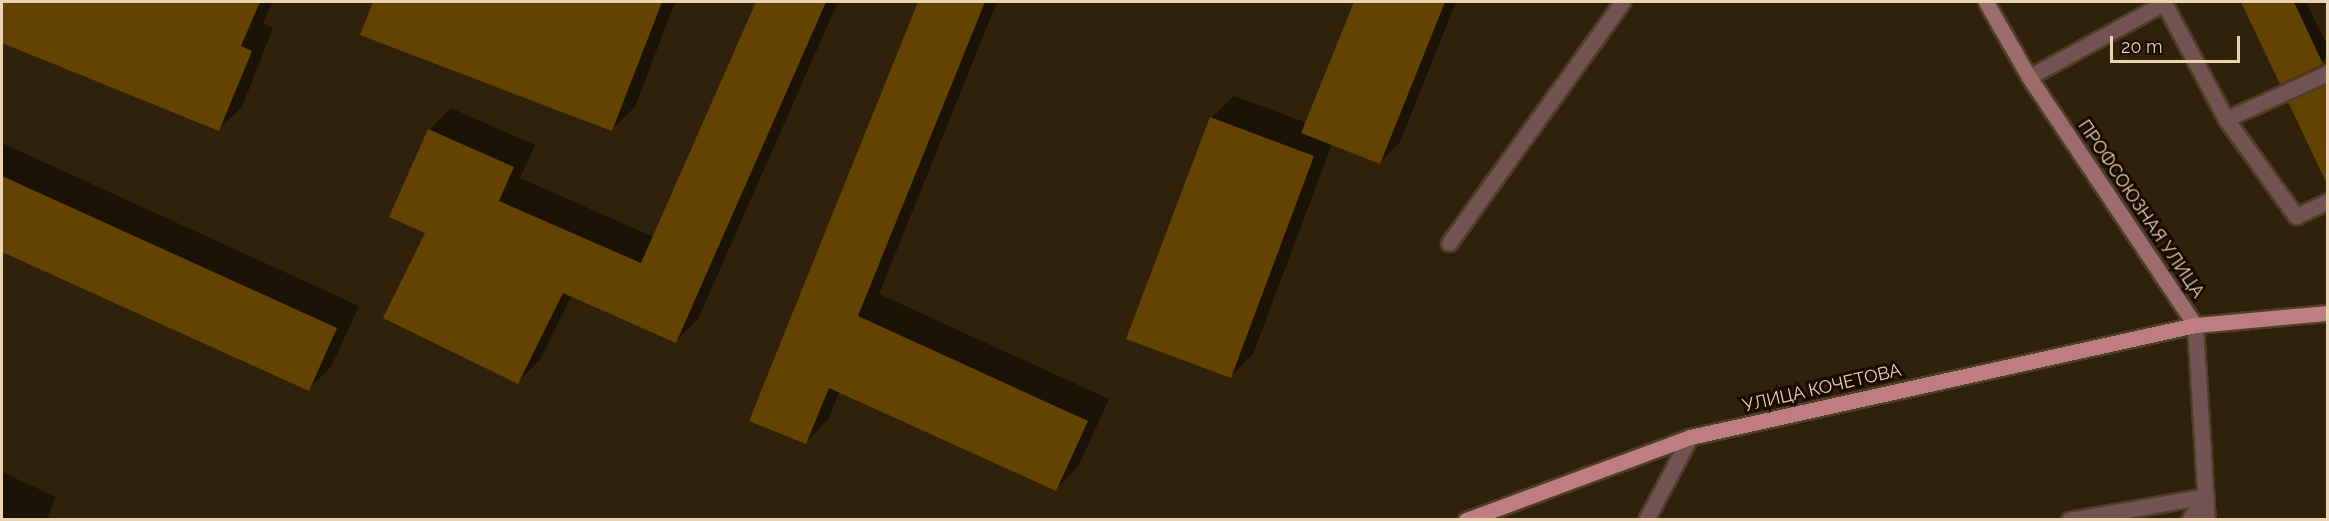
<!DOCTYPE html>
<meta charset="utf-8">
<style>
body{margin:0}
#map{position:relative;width:2329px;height:521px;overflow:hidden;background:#30220a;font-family:Raleway,sans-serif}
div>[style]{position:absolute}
.shadow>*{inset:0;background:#0007}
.building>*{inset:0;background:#644300}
.roads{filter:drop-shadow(2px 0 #4e3e25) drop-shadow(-2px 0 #4e3e25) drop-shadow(0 2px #4e3e25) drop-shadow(0 -2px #4e3e25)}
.lane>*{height:15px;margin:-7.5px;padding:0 7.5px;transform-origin:7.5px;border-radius:7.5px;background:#725253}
.street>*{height:15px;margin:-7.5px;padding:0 7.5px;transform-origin:7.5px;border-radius:7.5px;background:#725253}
.secondary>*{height:15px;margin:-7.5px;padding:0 7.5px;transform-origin:7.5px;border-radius:7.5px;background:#9d6b6d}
.primary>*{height:15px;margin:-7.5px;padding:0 7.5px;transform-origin:7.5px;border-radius:7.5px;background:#be7e81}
span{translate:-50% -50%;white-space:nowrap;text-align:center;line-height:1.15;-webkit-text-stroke:6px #180a00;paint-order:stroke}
.street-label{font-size:18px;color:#ecd3b0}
.frame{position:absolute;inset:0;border:3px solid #ecd3b0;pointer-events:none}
.scale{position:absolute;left:2110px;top:36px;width:130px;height:27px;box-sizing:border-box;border:3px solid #ecd3b0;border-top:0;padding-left:8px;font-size:18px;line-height:21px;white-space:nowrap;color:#ecd3b0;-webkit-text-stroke:4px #180a00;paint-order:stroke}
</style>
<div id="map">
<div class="shadow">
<div style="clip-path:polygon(2px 2px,272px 2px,263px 23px,273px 28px,242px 107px,219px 129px,2px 41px)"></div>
<div style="clip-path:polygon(374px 2px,675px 2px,635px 107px,612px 129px,362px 34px)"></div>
<div style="clip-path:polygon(758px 2px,838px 2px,698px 319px,676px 341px,572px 295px,540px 360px,517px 382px,427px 232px,429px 130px,451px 108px,535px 145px,520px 178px,654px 237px)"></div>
<div style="clip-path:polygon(919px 2px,997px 2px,879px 294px,1109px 399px,1078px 467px,1056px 489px,840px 391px,828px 420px,806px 442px,751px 420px)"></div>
<div style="clip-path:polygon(1355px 2px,1456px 2px,1400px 142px,1379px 163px,1332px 144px,1253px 354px,1230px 377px,1211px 118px,1234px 96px,1307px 123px)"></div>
<div style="clip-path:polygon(2243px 2px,2306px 2px,2328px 47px,2328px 58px,2280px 82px)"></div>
<div style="clip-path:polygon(2328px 80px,2328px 132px,2290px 102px,2299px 93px)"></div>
<div style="clip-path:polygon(2px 143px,359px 306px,331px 367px,308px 390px,2px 250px)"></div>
<div style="clip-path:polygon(2px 472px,56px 497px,46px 520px,2px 520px)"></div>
</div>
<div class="building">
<div style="clip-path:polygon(2px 2px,260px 2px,241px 46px,252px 51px,219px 131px,2px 43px)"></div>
<div style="clip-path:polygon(373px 2px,662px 2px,612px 131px,360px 35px)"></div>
<div style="clip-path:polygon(756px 2px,826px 2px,676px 343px,563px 293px,518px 384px,383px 318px,425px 233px,389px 217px,428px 129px,514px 167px,499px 201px,641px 263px)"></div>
<div style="clip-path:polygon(918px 2px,985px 2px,858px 316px,1088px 421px,1056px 491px,829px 388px,806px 444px,749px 421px)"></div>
<div style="clip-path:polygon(1354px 2px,1445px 2px,1380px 164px,1301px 133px)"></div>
<div style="clip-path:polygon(2241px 2px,2294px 2px,2323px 64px,2280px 84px)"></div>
<div style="clip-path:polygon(2328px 84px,2328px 186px,2288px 102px)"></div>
<div style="clip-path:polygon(1210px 117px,1314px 156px,1231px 378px,1126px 339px)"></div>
<div style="clip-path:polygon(2px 176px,337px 328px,309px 391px,2px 252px)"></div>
</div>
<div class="roads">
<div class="lane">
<div style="left:2029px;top:77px;width:154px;rotate:-28.7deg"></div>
<div style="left:2164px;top:3px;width:132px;rotate:61.9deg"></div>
<div style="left:2226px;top:119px;width:112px;rotate:-24.3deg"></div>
<div style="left:2226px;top:119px;width:120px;rotate:54.2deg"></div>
<div style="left:2296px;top:216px;width:35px;rotate:-25deg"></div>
<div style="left:1449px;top:243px;width:297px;rotate:-54.3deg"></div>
</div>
<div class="street">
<div style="left:2195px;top:325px;width:195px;rotate:86.5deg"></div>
<div style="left:1646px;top:520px;width:94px;rotate:-62.1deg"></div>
<div style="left:2069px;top:520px;width:139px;rotate:-9.9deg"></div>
<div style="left:2189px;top:520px;width:29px;rotate:-55deg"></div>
</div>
<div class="secondary">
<div style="left:1986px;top:2px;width:86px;rotate:60.2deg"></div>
<div style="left:2029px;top:77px;width:298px;rotate:56.2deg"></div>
</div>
<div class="primary">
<div style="left:1466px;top:520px;width:239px;rotate:-20.3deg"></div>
<div style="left:1690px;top:437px;width:517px;rotate:-12.5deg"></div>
<div style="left:2195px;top:325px;width:134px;rotate:-5.2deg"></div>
</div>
</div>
<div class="street-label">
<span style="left:2141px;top:209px;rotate:56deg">ПРОФСОЮЗНАЯ УЛИЦА</span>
<span style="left:1822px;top:388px;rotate:-13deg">УЛИЦА КОЧЕТОВА</span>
</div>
<div class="frame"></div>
<div class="scale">20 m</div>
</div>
